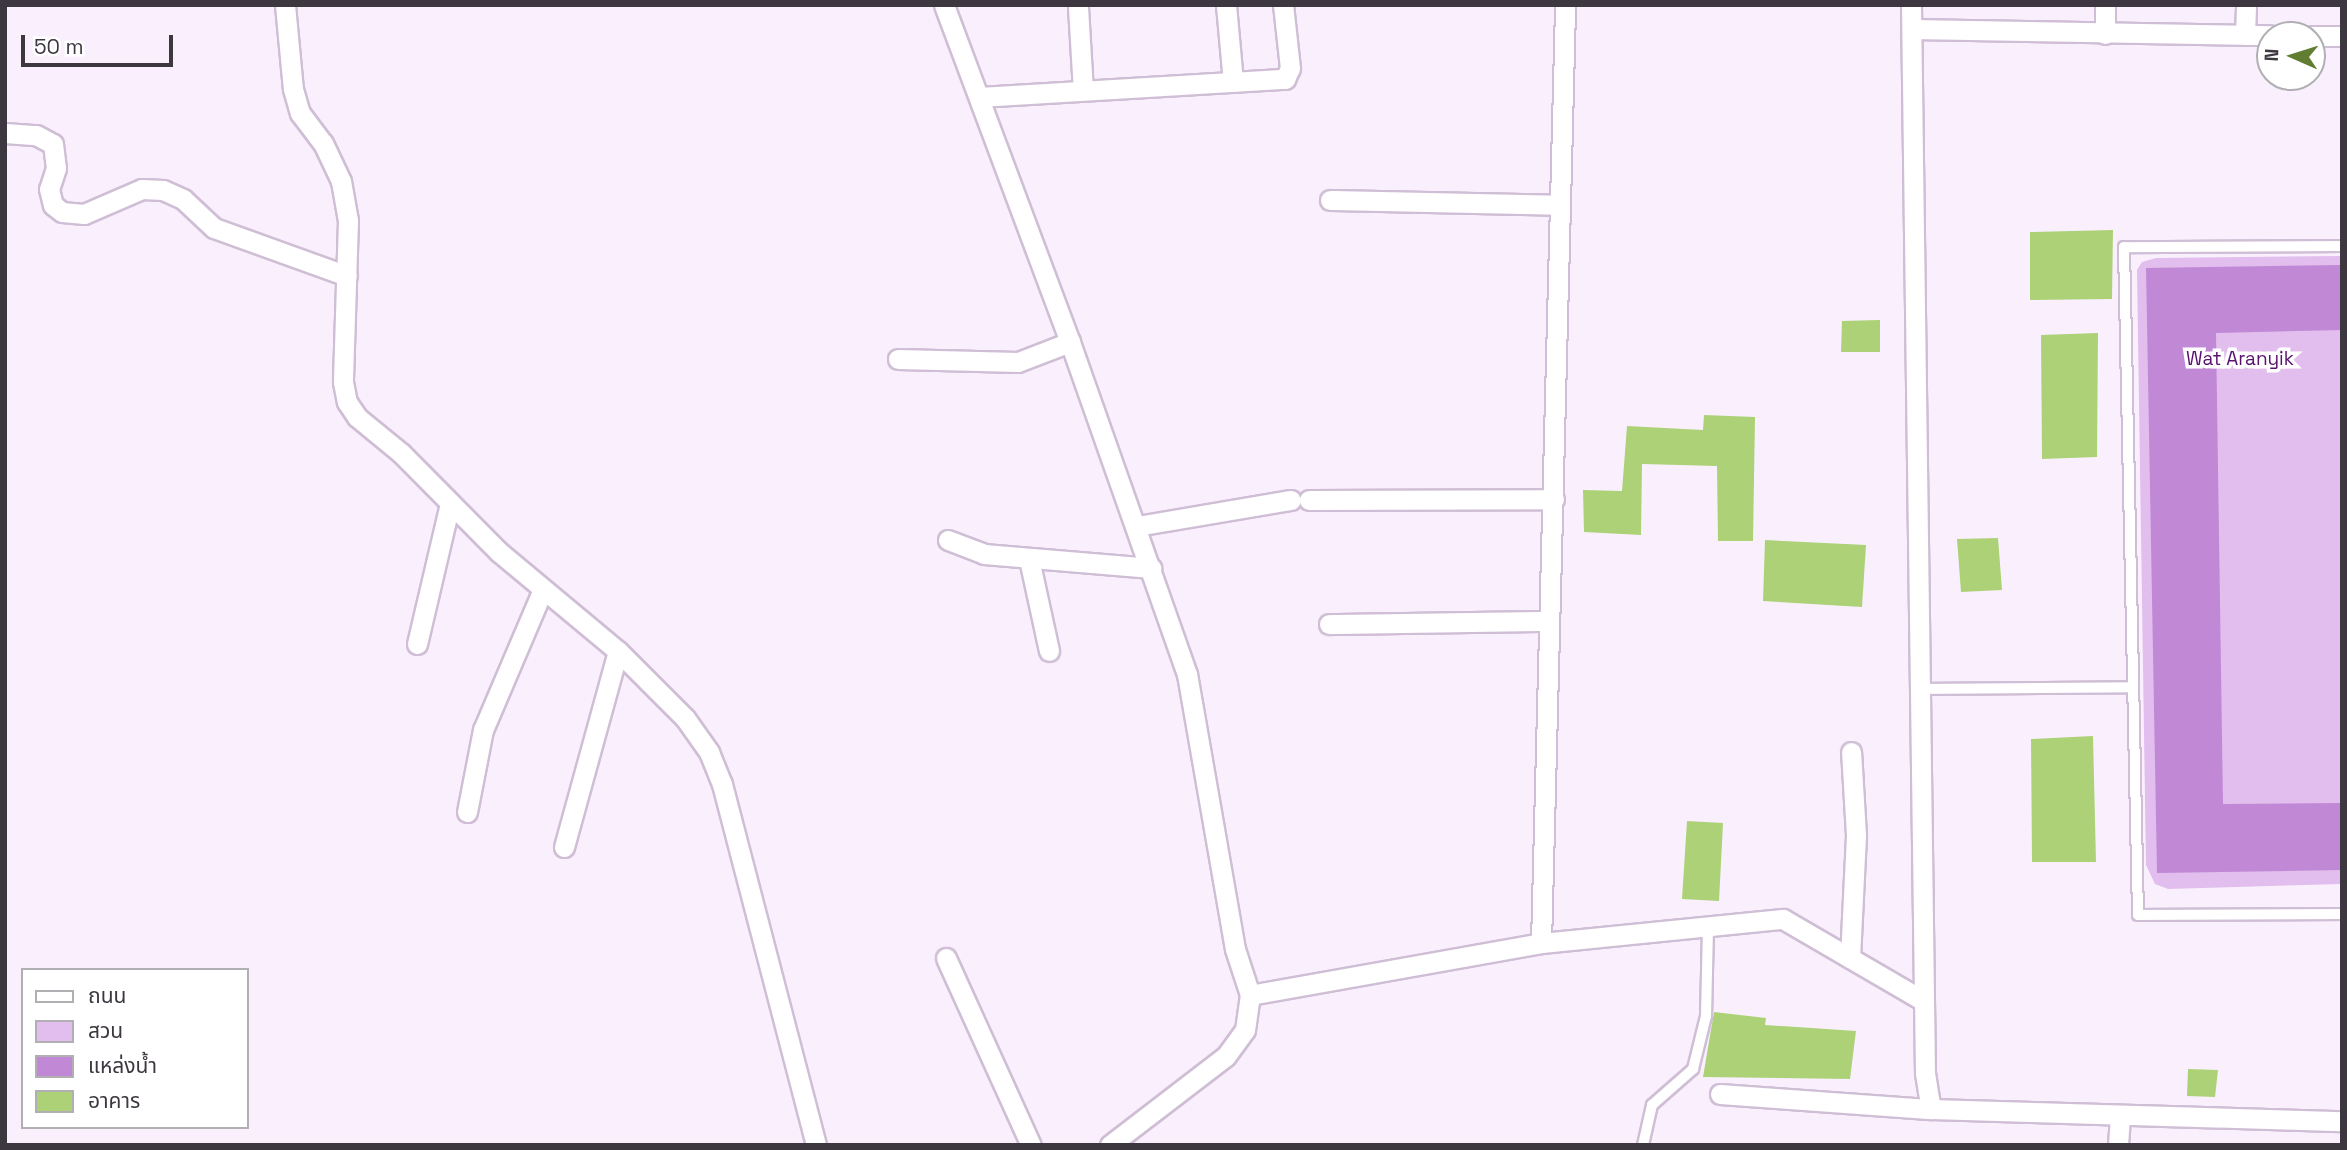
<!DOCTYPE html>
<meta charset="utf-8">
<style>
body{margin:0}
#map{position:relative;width:2347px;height:1150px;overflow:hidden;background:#faf0fd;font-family:"Space Grotesk","Noto Sans Thai",sans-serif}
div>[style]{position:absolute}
.green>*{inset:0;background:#e1beee}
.water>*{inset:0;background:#c088d5}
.building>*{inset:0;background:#acd177}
.roads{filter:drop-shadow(2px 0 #cfbed5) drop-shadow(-2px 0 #cfbed5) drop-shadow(0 2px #cfbed5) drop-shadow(0 -2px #cfbed5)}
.lane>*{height:10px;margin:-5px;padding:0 5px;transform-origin:5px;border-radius:5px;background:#fff}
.street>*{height:19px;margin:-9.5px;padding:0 9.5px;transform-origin:9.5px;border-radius:9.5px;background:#fff}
span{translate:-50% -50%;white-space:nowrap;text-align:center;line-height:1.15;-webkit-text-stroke:7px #fff;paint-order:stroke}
.park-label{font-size:19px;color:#59116e}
.frame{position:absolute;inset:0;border:7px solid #3d3740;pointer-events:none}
.legend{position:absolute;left:21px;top:968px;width:228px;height:161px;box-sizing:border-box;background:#fff;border:2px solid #b1afb3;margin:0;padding:9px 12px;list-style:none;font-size:21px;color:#3d3740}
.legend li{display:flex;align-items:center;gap:14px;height:35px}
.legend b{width:35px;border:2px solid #b1afb3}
.north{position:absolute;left:2256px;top:21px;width:70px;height:70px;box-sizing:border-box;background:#fff;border:2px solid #b1afb3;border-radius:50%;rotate:273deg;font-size:19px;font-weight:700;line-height:28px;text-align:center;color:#3d3740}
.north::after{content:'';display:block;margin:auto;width:24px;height:32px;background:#607d32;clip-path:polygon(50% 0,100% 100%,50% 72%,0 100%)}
.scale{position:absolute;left:21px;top:35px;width:152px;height:32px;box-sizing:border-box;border:4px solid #3d3740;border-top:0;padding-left:9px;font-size:21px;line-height:24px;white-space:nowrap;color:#3d3740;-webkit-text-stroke:5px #fff;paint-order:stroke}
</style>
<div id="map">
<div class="green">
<div style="clip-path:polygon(2342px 256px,2342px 884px,2168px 889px,2155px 884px,2146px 865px,2137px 270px,2142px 262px,2156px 258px)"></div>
</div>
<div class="water">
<div style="clip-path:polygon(2342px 265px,2342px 330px,2216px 333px,2223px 804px,2342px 803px,2342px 870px,2157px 873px,2146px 268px)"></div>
</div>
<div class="building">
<div style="clip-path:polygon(2113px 230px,2112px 299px,2030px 300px,2030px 232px)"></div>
<div style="clip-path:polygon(1880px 320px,1880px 352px,1841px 352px,1842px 321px)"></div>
<div style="clip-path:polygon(2098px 333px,2097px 457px,2042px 459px,2041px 335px)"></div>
<div style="clip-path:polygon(1704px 415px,1755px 417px,1753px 541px,1718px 541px,1717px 466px,1642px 464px,1641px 535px,1584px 532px,1583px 490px,1622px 491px,1627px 426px,1703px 430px)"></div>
<div style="clip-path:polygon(1998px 538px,2002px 590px,1961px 592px,1957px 539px)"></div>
<div style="clip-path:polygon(1765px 540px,1866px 545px,1862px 607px,1763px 601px)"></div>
<div style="clip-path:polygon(2093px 736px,2096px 862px,2032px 862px,2031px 739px)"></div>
<div style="clip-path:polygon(1687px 821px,1723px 823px,1719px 901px,1682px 899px)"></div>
<div style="clip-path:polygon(1714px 1012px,1766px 1018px,1765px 1025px,1856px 1031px,1850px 1079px,1703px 1077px)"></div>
<div style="clip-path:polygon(2188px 1069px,2218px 1070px,2215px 1097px,2187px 1096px)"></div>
</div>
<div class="roads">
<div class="lane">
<div style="left:2342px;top:246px;width:218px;rotate:179.7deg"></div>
<div style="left:2124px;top:247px;width:668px;rotate:88.8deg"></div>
<div style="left:2138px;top:915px;width:204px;rotate:-0.3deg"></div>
<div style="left:1922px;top:689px;width:209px;rotate:-0.5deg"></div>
<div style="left:1643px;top:1145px;width:41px;rotate:-77.3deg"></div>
<div style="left:1652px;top:1105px;width:55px;rotate:-41.3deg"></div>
<div style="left:1693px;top:1069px;width:55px;rotate:-76.2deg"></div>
<div style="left:1706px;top:1016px;width:89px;rotate:-88.7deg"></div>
</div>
<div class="street">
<div style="left:285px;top:5px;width:84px;rotate:84.6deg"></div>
<div style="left:293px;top:89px;width:25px;rotate:74deg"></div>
<div style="left:300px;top:113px;width:38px;rotate:53deg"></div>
<div style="left:323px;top:143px;width:42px;rotate:64.7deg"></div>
<div style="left:341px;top:181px;width:40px;rotate:80deg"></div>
<div style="left:348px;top:220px;width:162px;rotate:91.8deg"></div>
<div style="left:343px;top:382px;width:20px;rotate:79deg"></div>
<div style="left:347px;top:402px;width:18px;rotate:56deg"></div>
<div style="left:357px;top:417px;width:57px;rotate:39.3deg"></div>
<div style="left:401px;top:453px;width:139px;rotate:45.3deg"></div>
<div style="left:499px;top:552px;width:155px;rotate:39.8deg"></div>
<div style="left:618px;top:651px;width:95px;rotate:45deg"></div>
<div style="left:685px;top:718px;width:42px;rotate:54.8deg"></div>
<div style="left:709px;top:752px;width:35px;rotate:68deg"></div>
<div style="left:722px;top:784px;width:373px;rotate:75.4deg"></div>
<div style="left:944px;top:5px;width:360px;rotate:69.5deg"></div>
<div style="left:1070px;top:342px;width:352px;rotate:70.6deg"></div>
<div style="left:1187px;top:674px;width:279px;rotate:80.1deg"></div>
<div style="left:1235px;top:949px;width:48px;rotate:71.9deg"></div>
<div style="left:1250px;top:995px;width:296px;rotate:-10.1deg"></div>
<div style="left:1541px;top:943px;width:243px;rotate:-5.7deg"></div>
<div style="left:1783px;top:919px;width:163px;rotate:30.2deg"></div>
<div style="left:1226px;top:5px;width:77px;rotate:84.8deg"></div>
<div style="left:1911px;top:5px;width:1068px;rotate:89.25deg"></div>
<div style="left:1925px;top:1073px;width:36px;rotate:81deg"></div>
<div style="left:1931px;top:1109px;width:411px;rotate:1.7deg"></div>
<div style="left:1078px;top:7px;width:83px;rotate:86.6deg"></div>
<div style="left:1912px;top:29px;width:358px;rotate:1deg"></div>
<div style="left:2105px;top:34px;width:29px;rotate:-90deg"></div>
<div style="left:2245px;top:35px;width:30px;rotate:-88deg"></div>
<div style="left:2312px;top:36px;width:30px"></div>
<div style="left:979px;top:97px;width:307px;rotate:-3.4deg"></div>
<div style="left:1285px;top:79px;width:12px;rotate:-66deg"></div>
<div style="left:1290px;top:68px;width:63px;rotate:-96.3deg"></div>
<div style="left:5px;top:133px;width:31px;rotate:4deg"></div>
<div style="left:36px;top:135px;width:19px;rotate:28deg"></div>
<div style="left:53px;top:144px;width:24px;rotate:83deg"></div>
<div style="left:56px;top:168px;width:22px;rotate:108deg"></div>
<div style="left:49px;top:189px;width:16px;rotate:76deg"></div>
<div style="left:53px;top:205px;width:11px;rotate:38deg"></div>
<div style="left:62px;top:212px;width:22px;rotate:5deg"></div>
<div style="left:84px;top:214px;width:63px;rotate:-23.3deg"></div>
<div style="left:142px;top:189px;width:21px;rotate:3deg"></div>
<div style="left:163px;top:190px;width:22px;rotate:24deg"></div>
<div style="left:183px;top:199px;width:42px;rotate:43.1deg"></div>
<div style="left:214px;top:228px;width:141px;rotate:19.8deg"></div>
<div style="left:1330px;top:200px;width:230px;rotate:1.2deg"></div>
<div style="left:898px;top:359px;width:120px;rotate:1.4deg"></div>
<div style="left:1018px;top:362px;width:56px;rotate:-21deg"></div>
<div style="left:1309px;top:500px;width:245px;rotate:-0.2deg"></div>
<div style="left:1137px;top:526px;width:156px;rotate:-9.6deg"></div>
<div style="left:948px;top:540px;width:39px;rotate:21deg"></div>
<div style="left:984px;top:554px;width:168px;rotate:4.8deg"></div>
<div style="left:1029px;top:559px;width:94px;rotate:77.7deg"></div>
<div style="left:1329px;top:624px;width:217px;rotate:-0.8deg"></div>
<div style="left:417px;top:644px;width:145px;rotate:-76.8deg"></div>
<div style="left:467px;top:812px;width:84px;rotate:-79deg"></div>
<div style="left:483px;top:730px;width:153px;rotate:-66.9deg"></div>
<div style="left:564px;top:847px;width:203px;rotate:-74.6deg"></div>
<div style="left:1541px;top:943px;width:938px;rotate:-88.53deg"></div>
<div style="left:946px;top:958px;width:205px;rotate:65.6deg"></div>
<div style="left:1850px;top:958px;width:123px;rotate:-87.2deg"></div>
<div style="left:1856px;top:835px;width:83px;rotate:-93.4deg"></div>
<div style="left:1720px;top:1094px;width:212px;rotate:4.1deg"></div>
<div style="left:1110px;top:1145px;width:146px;rotate:-37.5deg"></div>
<div style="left:1226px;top:1056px;width:32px;rotate:-54deg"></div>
<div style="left:1245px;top:1030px;width:35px;rotate:-82deg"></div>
<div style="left:2118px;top:1145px;width:29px;rotate:-86deg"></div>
</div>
</div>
<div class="park-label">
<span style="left:2240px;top:359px">Wat Aranyik</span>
</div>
<div class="frame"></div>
<ul class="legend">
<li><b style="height:9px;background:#fff"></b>ถนน</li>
<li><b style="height:19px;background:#e1beee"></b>สวน</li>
<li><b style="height:19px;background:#c088d5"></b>แหล่งน้ำ</li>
<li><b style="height:19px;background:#acd177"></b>อาคาร</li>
</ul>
<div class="north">N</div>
<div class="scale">50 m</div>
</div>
